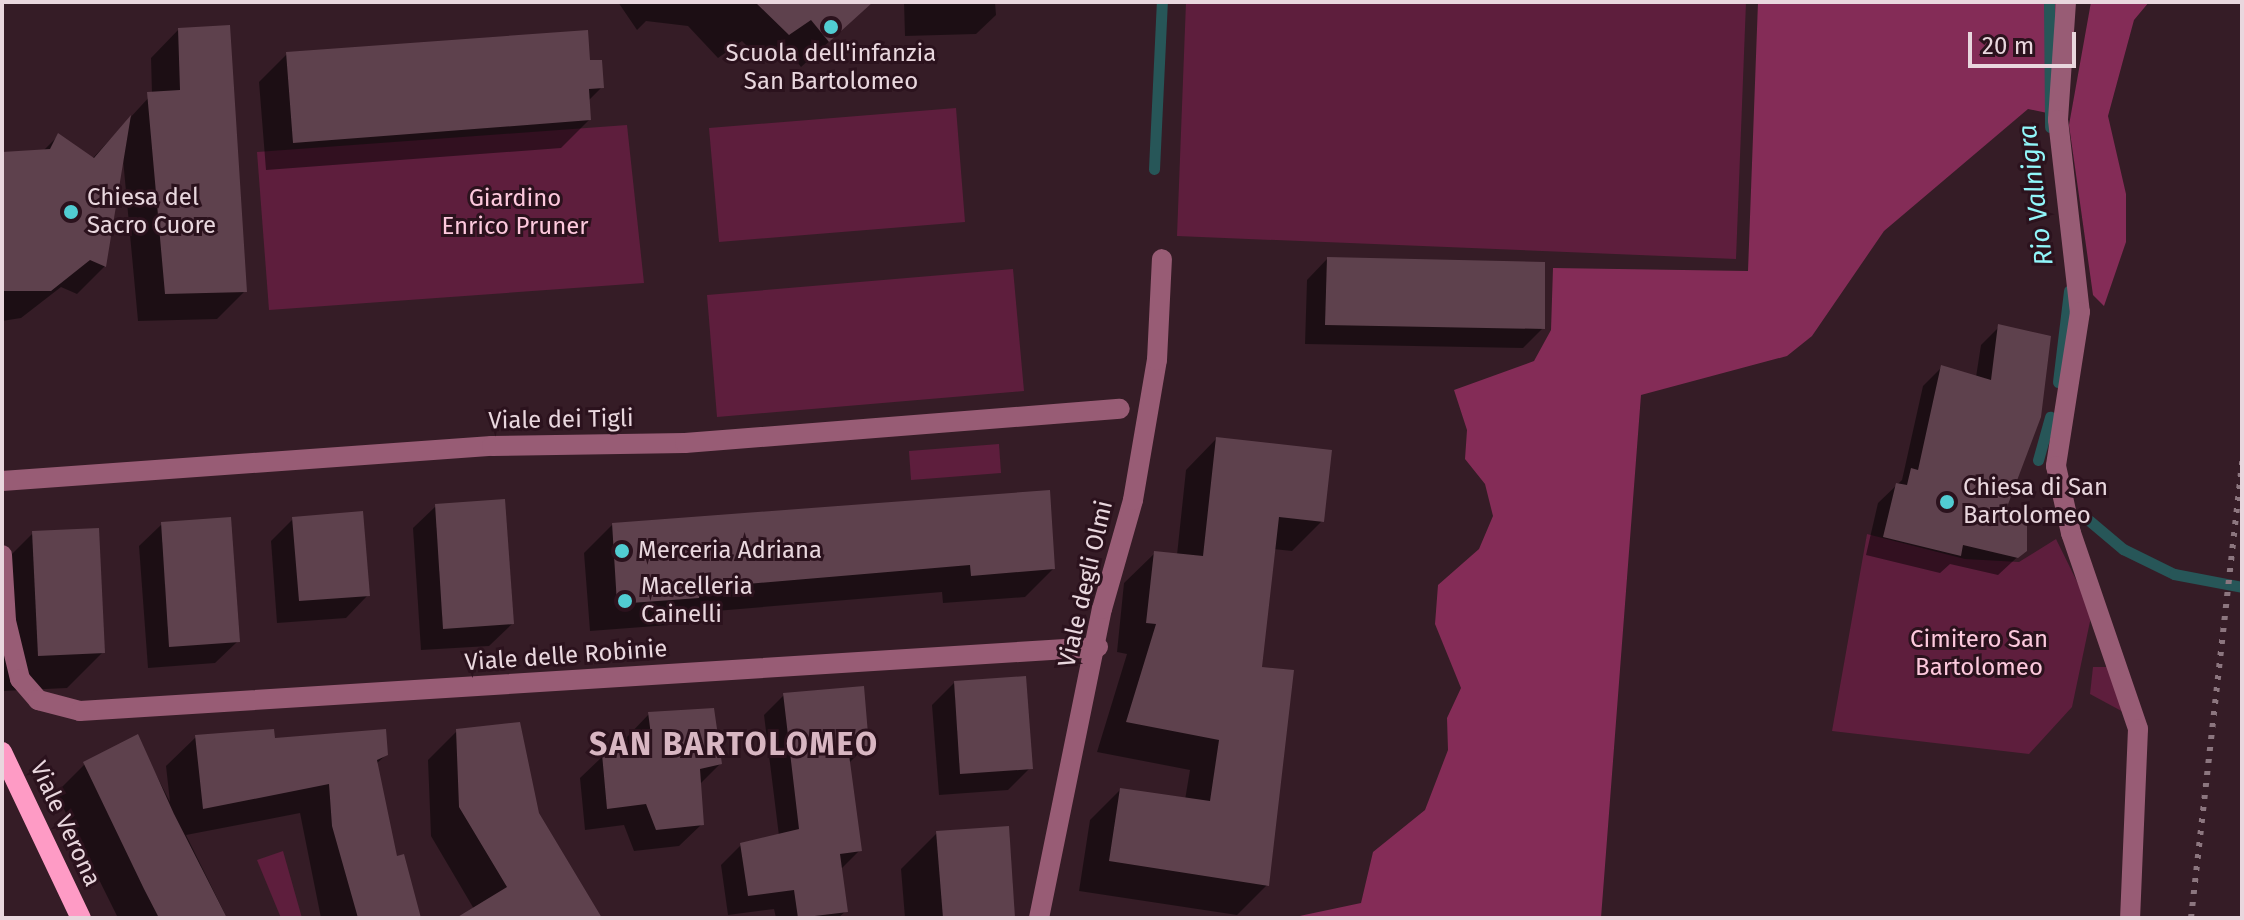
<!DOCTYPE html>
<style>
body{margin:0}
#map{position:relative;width:2244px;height:920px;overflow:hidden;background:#351c26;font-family:"Fira Sans",sans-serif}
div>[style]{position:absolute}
.green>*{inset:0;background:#5e1e3d}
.forest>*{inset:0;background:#842c57}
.shadow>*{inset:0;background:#0007}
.stream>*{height:11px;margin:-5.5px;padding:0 5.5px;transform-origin:5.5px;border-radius:5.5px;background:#275658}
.building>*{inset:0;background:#5e414d}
.minor>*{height:20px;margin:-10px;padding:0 10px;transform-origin:10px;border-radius:10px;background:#985c75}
.major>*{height:20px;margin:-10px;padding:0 10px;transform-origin:10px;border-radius:10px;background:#fe9bc5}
.rail>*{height:6px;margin-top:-3px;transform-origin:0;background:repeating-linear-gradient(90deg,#8c767f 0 4px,transparent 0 12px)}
.dots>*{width:22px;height:22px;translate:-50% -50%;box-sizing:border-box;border:4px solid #2b121d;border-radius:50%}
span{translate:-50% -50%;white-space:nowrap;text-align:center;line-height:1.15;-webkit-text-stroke:6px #2b121d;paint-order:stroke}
.poi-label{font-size:24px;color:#e9d7de}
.left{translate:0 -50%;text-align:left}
.park-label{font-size:24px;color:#fdc9dd}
.street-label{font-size:24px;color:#e9d7de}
.water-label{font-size:26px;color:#91f6fa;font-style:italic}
.district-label{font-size:32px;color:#d8b6c2;font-weight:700;letter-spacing:2px}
.frame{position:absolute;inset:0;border:4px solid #e9d7de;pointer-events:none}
.scale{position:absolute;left:1968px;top:32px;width:108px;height:36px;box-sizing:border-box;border:4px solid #e9d7de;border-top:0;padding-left:10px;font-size:24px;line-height:28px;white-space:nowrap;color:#e9d7de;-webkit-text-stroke:6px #2b121d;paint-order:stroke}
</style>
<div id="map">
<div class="green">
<div style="clip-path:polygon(1186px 2px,1746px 2px,1736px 259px,1177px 236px)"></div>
<div style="clip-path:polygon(956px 108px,965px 222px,719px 242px,709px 128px)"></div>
<div style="clip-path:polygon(627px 125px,644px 283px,269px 310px,257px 152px)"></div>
<div style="clip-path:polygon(1013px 269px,1024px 391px,717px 417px,707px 295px)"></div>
<div style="clip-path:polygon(999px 444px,1001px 473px,911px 480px,909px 451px)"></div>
<div style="clip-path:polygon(1867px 534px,1965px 559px,2019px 562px,2056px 539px,2092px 612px,2072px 707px,2029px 754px,1832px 731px)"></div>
<div style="clip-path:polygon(2093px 667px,2113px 667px,2127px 714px,2090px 694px)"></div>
<div style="clip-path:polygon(283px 851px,302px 918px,281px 918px,257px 860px)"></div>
</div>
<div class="forest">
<div style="clip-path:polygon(1758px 2px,2059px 2px,2052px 114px,2028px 109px,1884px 231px,1812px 336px,1787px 356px,1641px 395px,1601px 918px,1290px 918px,1361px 903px,1373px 852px,1425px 810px,1448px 750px,1447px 718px,1461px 688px,1435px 624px,1438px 585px,1479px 549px,1493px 516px,1485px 484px,1465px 459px,1467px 430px,1454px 390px,1534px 361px,1551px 330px,1553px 268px,1748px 271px)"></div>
<div style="clip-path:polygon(2091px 2px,2149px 2px,2134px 20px,2108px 116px,2126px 194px,2126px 242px,2104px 306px,2093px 295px,2069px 125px)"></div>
</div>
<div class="shadow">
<div style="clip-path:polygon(618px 2px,854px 2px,832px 39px,801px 67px,784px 45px,762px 61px,742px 41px,718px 58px,688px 26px,646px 21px,637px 30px)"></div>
<div style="clip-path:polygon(904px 2px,995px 2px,996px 15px,976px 34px,905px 36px)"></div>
<div style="clip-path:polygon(179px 29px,245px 291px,217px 319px,138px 321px,123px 159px,105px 266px,77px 294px,61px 287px,21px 318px,2px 321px,2px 156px,42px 152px,58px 136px,92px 159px,152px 94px,151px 58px)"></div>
<div style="clip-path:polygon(287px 54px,588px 62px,602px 87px,588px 101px,589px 120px,561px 148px,266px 170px,259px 82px)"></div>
<div style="clip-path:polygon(1327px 259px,1543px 328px,1523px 348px,1305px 344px,1307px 280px)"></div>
<div style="clip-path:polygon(1999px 327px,2002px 516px,2025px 550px,1998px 575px,1950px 564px,1940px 573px,1866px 555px,1878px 503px,1902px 480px,1923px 386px,1942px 367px,1976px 377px,1981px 345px)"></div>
<div style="clip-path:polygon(1216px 439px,1322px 521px,1292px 551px,1273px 549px,1259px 669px,1267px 885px,1237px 915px,1079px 891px,1090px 820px,1120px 790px,1185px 800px,1190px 770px,1097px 752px,1127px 654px,1117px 652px,1124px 583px,1155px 553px,1177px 555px,1186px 470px)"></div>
<div style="clip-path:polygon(436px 506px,512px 624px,489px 646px,421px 650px,413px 528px)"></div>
<div style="clip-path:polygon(293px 519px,368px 595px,346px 618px,277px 623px,271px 541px)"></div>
<div style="clip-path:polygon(162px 524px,238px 641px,215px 663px,148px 668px,139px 546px)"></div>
<div style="clip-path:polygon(612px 525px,1053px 569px,1025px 597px,943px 603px,942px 592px,680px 614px,669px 625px,590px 631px,584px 553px)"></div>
<div style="clip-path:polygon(33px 533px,103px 652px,67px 688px,3px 691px,2px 564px)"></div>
<div style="clip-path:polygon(954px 683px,1030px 768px,1008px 790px,939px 795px,932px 705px)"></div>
<div style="clip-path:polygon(784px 695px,867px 745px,848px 764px,860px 850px,840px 870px,846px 911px,838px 918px,776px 918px,774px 909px,728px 915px,721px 865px,741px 845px,779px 836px,764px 715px)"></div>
<div style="clip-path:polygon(649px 714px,720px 764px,699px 785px,702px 824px,679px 846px,634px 851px,624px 825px,585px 830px,580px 778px,603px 756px,628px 750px,627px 737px)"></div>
<div style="clip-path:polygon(457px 731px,537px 814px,598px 918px,465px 918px,474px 909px,431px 836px,428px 760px)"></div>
<div style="clip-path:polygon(137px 737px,170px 802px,166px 766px,196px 737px,386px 755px,376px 764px,396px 858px,419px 918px,321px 918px,300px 813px,186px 835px,227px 918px,118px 918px,56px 793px,85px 764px)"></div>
<div style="clip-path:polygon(937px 833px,1013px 918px,905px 918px,901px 869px)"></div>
</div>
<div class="stream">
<div style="left:2049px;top:2px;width:125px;rotate:89.5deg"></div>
<div style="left:1154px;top:169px;width:167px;rotate:-87.3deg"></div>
<div style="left:2058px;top:382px;width:92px;rotate:-83.1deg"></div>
<div style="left:2038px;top:460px;width:45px;rotate:-74.4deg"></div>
<div style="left:2085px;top:517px;width:50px;rotate:40.1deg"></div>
<div style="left:2123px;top:549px;width:57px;rotate:26.1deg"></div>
<div style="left:2174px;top:574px;width:69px;rotate:10.8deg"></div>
</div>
<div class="building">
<div style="clip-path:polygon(755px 2px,873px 2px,829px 42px,811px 20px,789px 35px)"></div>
<div style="clip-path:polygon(230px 25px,247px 292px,165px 294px,147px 92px,180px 90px,178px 28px)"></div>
<div style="clip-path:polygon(588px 30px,590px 60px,602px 60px,604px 88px,589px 89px,591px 120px,293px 143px,286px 52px)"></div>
<div style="clip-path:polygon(131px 115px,106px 267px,90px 260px,51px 291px,2px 291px,2px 152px,50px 149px,58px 133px,94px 158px)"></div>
<div style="clip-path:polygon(1327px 257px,1545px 262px,1545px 329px,1325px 325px)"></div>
<div style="clip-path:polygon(1998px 324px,2051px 336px,2041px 417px,2004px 515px,2027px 521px,2027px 551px,2018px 558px,1963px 545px,1961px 556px,1883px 537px,1896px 483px,1907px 485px,1911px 468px,1918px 470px,1941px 365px,1991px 380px)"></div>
<div style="clip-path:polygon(1216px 437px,1332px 450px,1324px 522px,1279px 517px,1262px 667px,1294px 670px,1269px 886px,1109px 861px,1120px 788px,1210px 801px,1219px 740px,1126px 722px,1156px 624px,1146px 623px,1154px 551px,1203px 556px)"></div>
<div style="clip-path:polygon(1050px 490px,1055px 569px,971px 576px,970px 565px,701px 588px,699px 598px,617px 604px,612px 523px)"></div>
<div style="clip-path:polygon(505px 499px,514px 624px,443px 629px,435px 504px)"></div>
<div style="clip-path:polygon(363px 511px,370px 596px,299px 601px,292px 517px)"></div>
<div style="clip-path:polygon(231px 517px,240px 642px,169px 647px,161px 522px)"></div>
<div style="clip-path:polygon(99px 528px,105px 653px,38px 656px,32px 531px)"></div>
<div style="clip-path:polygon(1026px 676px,1033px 769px,960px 774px,954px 681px)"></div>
<div style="clip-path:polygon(864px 686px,869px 746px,848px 747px,862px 851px,840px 854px,848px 912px,798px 918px,794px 890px,748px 896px,740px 843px,799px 829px,783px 693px)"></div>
<div style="clip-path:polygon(714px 708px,722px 764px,700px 769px,704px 825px,656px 830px,646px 804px,607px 809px,602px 754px,652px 743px,648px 712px)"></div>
<div style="clip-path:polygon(520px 722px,539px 813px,602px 918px,456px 918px,507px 887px,459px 807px,456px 729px)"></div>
<div style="clip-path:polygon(274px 729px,275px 738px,386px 729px,388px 755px,377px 760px,397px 856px,404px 854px,421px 918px,358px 918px,332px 826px,329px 784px,203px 809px,195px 735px)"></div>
<div style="clip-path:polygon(138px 734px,174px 814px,227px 918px,159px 918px,144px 889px,83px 762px)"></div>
<div style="clip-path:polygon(1009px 826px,1015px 918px,943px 918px,936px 831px)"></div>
</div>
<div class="minor">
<div style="left:2066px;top:2px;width:118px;rotate:93.9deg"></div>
<div style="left:2058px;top:120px;width:193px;rotate:83.5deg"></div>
<div style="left:2080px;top:312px;width:156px;rotate:98.9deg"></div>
<div style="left:2056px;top:466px;width:69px;rotate:77.4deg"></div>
<div style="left:2071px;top:533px;width:207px;rotate:71.1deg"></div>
<div style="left:2138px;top:729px;width:189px;rotate:92.4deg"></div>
<div style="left:2px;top:481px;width:491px;rotate:-4.1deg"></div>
<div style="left:492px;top:446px;width:193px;rotate:-0.9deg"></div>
<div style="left:685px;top:443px;width:436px;rotate:-4.5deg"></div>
<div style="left:2px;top:555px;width:66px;rotate:86.5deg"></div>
<div style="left:6px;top:621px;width:60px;rotate:76.4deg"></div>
<div style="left:20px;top:679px;width:28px;rotate:49deg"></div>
<div style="left:38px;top:700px;width:43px;rotate:14.7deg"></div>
<div style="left:80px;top:711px;width:1020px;rotate:-3.6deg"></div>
<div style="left:1039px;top:918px;width:315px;rotate:-78.5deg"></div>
<div style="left:1102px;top:609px;width:113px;rotate:-74.1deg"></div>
<div style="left:1133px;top:500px;width:142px;rotate:-80.3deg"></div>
<div style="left:1157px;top:360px;width:101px;rotate:-87.2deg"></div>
</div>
<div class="major">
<div style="left:2px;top:752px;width:184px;rotate:64.6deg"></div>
</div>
<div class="rail">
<div style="left:2191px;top:918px;width:461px;rotate:-83.6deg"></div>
</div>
<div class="dots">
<div style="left:831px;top:27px;background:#51ccd2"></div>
<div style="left:71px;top:212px;background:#51ccd2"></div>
<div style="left:1947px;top:502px;background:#51ccd2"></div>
<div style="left:622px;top:551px;background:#51ccd2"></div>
<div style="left:625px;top:601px;background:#51ccd2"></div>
</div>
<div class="poi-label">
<span style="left:831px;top:68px">Scuola dell'infanzia<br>San Bartolomeo</span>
<span class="left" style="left:87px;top:212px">Chiesa del<br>Sacro Cuore</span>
<span class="left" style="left:1963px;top:502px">Chiesa di San<br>Bartolomeo</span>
<span class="left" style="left:638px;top:551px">Merceria Adriana</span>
<span class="left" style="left:641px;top:601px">Macelleria<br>Cainelli</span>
</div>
<div class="park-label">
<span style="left:515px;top:213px">Giardino<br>Enrico Pruner</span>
<span style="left:1979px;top:654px">Cimitero San<br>Bartolomeo</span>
</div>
<div class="street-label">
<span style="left:561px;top:420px;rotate:-1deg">Viale dei Tigli</span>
<span style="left:1086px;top:584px;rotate:-77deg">Viale degli Olmi</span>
<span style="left:566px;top:656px;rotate:-4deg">Viale delle Robinie</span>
<span style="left:65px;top:824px;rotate:65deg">Viale Verona</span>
</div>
<div class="water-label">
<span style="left:2036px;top:195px;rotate:-97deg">Rio Valnigra</span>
</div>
<div class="district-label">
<span style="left:734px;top:744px">SAN BARTOLOMEO</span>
</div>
<div class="frame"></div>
<div class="scale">20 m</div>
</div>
